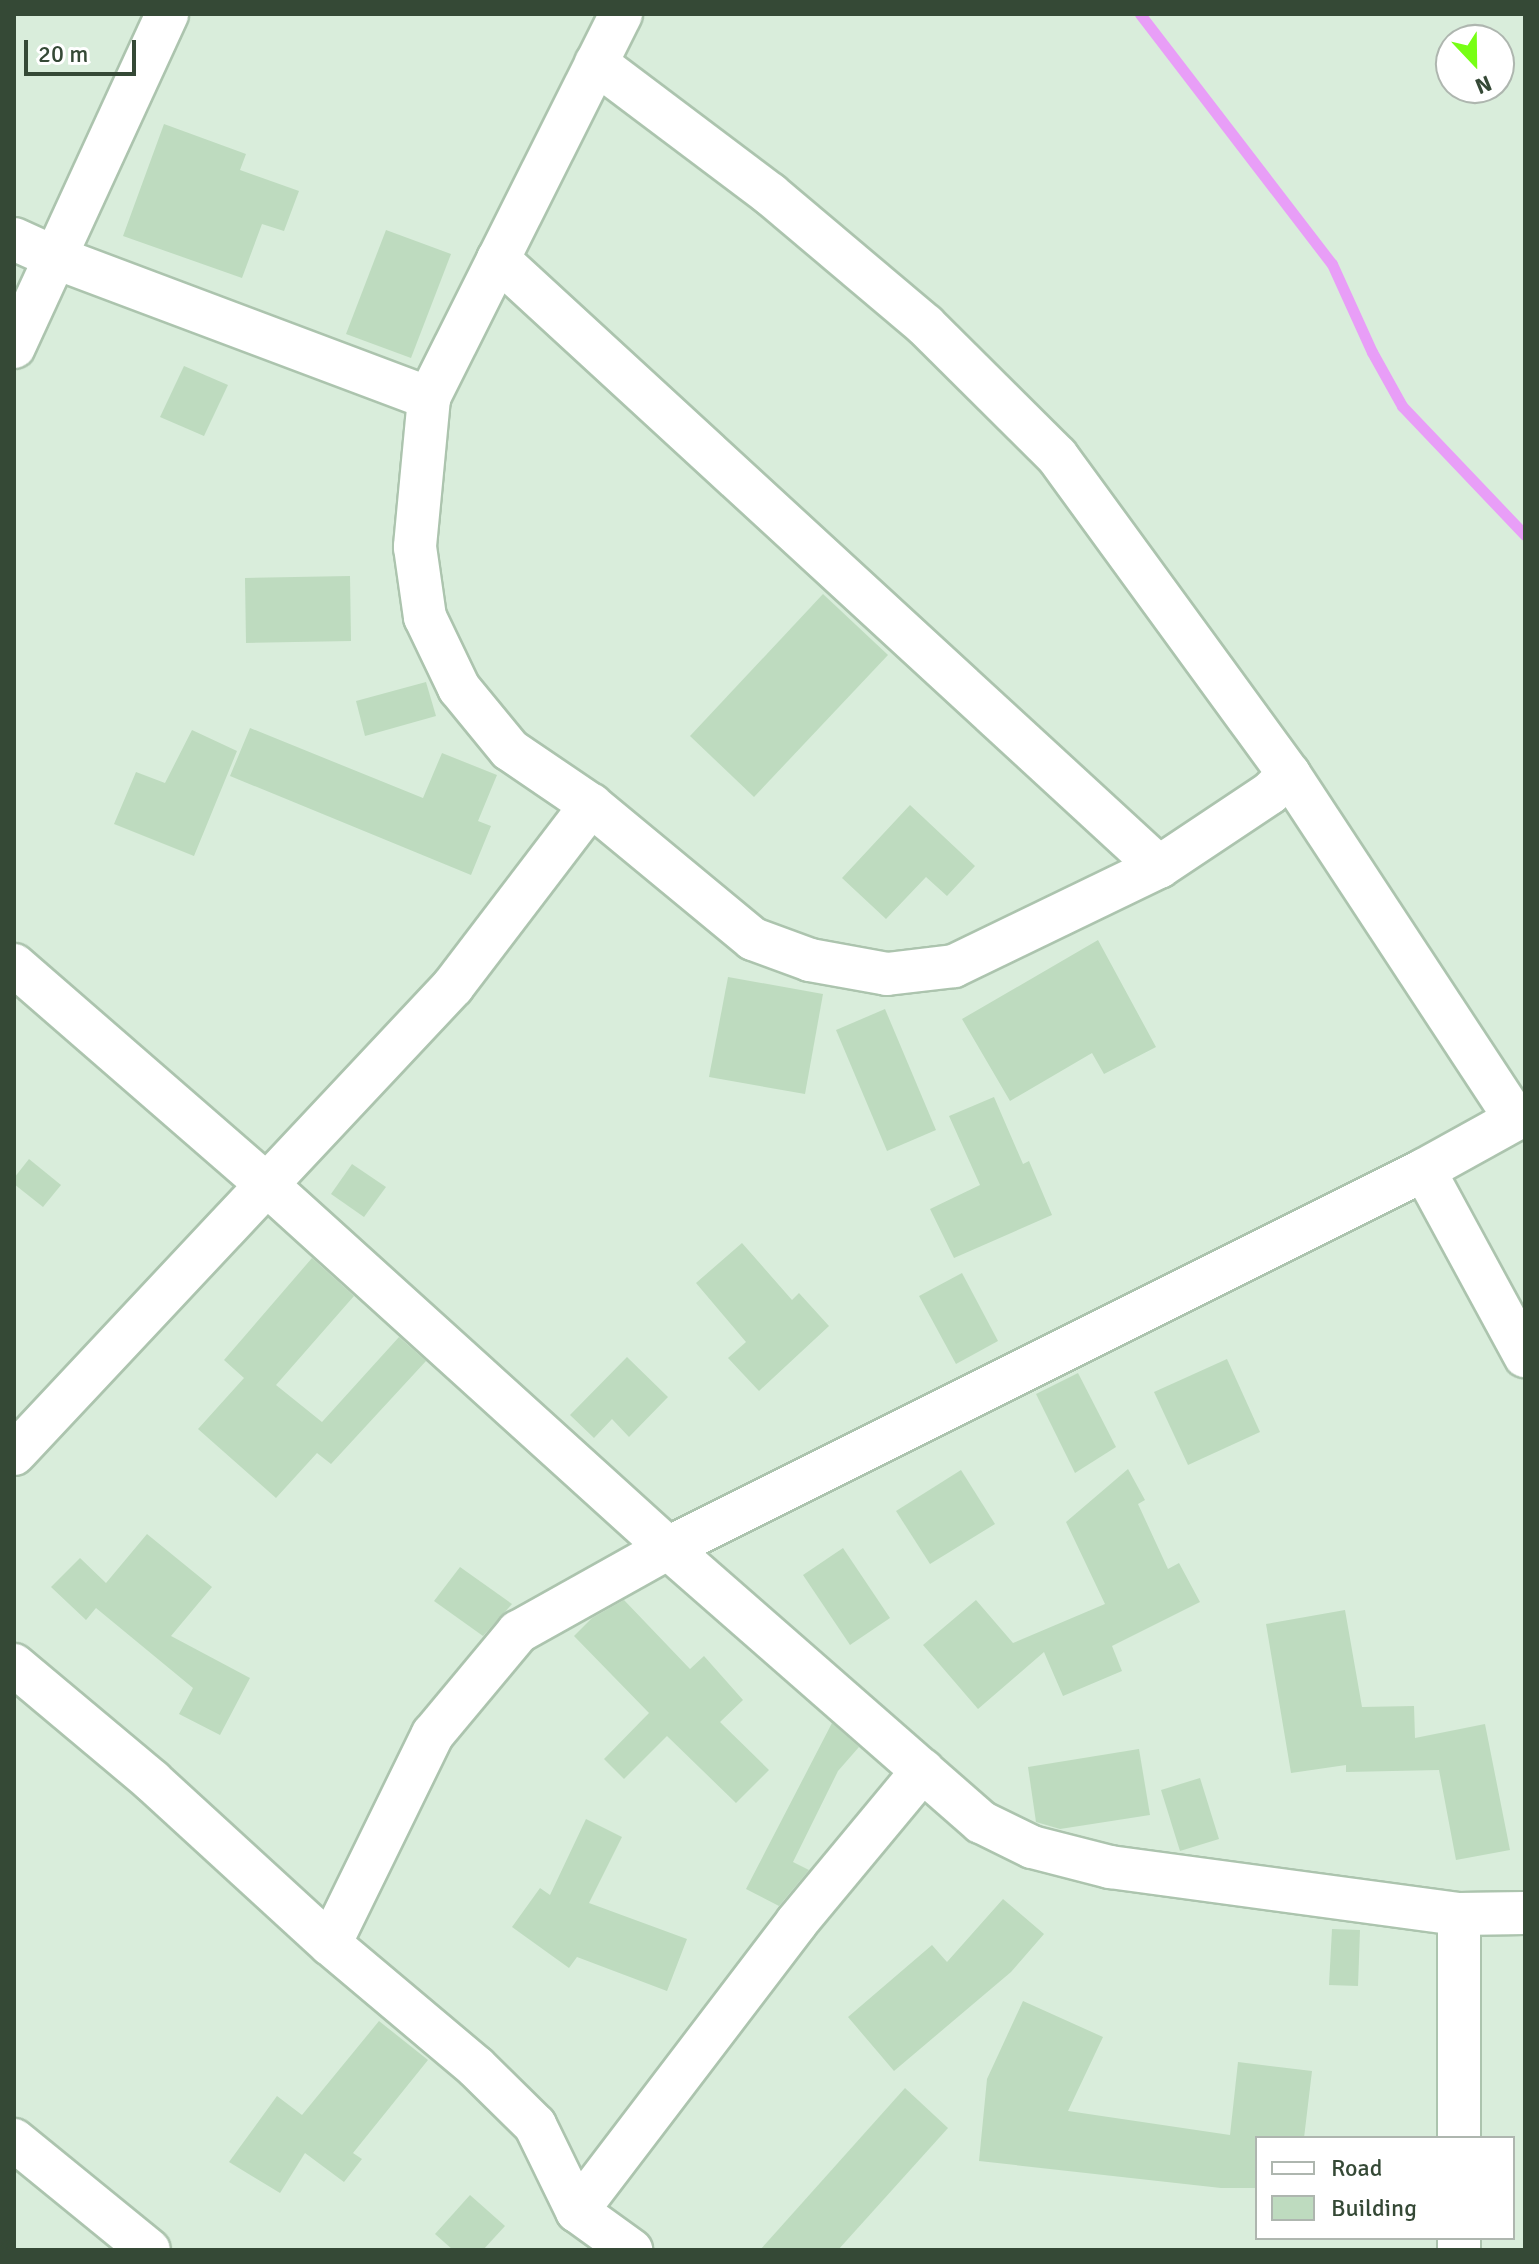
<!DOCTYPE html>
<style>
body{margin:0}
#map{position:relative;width:1539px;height:2264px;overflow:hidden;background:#e7f5e9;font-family:Signika,sans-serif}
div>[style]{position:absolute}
.residential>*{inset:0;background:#d9eddb}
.stream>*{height:11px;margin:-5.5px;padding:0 5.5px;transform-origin:5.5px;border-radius:5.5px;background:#e89ef7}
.building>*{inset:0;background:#bedbbf}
.roads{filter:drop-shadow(2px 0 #acc4ae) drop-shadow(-2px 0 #acc4ae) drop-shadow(0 2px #acc4ae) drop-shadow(0 -2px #acc4ae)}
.street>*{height:42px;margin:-21px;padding:0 21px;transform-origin:21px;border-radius:21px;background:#fff}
span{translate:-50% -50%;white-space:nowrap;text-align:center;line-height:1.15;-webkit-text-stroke:8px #fff;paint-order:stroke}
.frame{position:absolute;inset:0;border:16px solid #354936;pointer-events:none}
.legend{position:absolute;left:1255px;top:2136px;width:260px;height:104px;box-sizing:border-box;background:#fff;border:2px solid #aeb6af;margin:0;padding:10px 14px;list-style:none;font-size:24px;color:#354936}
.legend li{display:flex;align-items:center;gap:16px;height:40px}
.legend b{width:40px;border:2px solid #aeb6af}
.north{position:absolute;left:1435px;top:24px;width:80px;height:80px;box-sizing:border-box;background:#fff;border:2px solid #aeb6af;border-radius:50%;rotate:158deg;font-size:22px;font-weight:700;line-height:32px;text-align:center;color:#354936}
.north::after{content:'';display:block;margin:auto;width:28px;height:36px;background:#77ff14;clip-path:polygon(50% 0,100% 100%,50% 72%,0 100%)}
.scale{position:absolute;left:24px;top:40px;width:112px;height:36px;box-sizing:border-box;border:4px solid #354936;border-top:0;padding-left:10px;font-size:24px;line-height:28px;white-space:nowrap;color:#354936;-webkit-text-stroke:6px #fff;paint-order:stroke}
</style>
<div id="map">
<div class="residential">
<div style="clip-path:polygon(evenodd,14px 14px,1525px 14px,1525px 2250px,14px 2250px,14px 14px,1451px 40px,1499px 40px,1499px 88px,1451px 88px,1451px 40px,14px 14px,1257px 2138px,1513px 2138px,1513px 2238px,1257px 2238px,1257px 2138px)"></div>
</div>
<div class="stream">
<div style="left:1140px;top:14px;width:315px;rotate:52.5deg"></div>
<div style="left:1332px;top:264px;width:97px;rotate:65.6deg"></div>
<div style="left:1372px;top:352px;width:62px;rotate:60.9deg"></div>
<div style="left:1402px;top:406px;width:178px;rotate:46.4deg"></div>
</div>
<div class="building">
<div style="clip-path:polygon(164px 124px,246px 154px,240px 170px,299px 191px,284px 231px,262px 224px,242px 278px,123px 236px)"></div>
<div style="clip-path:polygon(386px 230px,451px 254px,411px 358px,346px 334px)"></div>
<div style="clip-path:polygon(184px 366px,228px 385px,204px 436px,160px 417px)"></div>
<div style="clip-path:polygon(350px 576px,351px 641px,246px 643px,245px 578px)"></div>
<div style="clip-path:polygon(823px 594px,888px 655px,754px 797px,690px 736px)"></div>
<div style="clip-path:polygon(426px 682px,436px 716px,365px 736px,356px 701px)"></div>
<div style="clip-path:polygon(250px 728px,423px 798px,442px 753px,497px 775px,478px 821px,491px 826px,471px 875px,230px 776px)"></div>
<div style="clip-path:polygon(192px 730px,237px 751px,194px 856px,114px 824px,136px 772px,165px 783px)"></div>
<div style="clip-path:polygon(910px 805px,975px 866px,947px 896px,926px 877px,886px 919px,842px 878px)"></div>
<div style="clip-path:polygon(1098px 940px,1156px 1047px,1104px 1074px,1092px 1053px,1010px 1101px,962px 1019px)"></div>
<div style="clip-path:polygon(728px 977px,823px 994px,805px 1094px,709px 1077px)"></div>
<div style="clip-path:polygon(885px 1009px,936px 1130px,887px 1151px,836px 1030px)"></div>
<div style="clip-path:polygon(994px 1097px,1023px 1164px,1029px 1161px,1052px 1215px,954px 1258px,930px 1209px,980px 1185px,949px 1116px)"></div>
<div style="clip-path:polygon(29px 1159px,61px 1185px,43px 1207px,14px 1184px,14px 1178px)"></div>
<div style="clip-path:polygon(352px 1164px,386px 1187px,364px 1217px,331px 1194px)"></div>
<div style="clip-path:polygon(742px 1243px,792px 1300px,799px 1293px,829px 1326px,759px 1391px,728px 1358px,746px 1342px,696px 1283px)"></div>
<div style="clip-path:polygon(312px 1258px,354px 1296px,276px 1385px,322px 1422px,399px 1337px,426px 1361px,331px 1464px,317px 1453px,276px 1498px,198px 1429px,244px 1378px,224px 1360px)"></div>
<div style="clip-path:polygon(962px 1273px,998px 1341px,956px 1364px,919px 1296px)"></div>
<div style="clip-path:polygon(627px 1357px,668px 1397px,629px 1437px,612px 1419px,594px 1438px,570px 1415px)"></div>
<div style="clip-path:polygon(1227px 1359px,1260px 1432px,1188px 1465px,1154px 1392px)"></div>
<div style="clip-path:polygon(1078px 1373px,1116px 1447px,1075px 1473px,1036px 1394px)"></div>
<div style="clip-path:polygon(1128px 1469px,1145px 1500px,1138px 1504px,1168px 1569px,1179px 1563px,1200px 1602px,1112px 1646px,1122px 1671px,1063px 1696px,1044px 1652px,978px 1709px,923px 1645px,976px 1600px,1013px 1643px,1105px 1604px,1066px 1522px)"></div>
<div style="clip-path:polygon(961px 1470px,995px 1524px,930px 1564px,896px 1511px)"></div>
<div style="clip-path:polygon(147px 1534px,212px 1587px,171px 1636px,250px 1678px,220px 1735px,179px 1714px,193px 1688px,96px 1608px,86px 1620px,51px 1587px,80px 1558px,106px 1583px)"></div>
<div style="clip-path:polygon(843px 1548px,890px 1618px,850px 1645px,803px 1575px)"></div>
<div style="clip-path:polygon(460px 1567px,512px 1604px,483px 1636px,434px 1601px)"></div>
<div style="clip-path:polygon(624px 1600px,690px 1669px,704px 1656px,743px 1700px,720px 1722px,769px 1770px,736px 1803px,667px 1736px,624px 1779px,604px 1759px,649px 1713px,574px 1636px,592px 1618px)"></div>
<div style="clip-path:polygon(1345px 1610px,1362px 1707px,1414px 1706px,1415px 1738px,1485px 1724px,1510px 1850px,1456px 1860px,1439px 1770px,1346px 1772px,1346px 1765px,1291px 1773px,1266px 1624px)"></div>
<div style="clip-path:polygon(832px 1723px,859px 1747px,838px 1771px,793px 1862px,809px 1870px,779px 1906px,746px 1889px)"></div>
<div style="clip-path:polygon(1139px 1749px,1150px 1815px,1060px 1829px,1036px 1822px,1028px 1767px)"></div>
<div style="clip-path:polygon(1200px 1778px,1219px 1839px,1180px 1851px,1161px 1790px)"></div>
<div style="clip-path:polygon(586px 1819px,622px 1837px,589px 1903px,687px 1939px,667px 1991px,577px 1957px,569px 1968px,512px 1927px,540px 1888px,550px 1895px)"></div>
<div style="clip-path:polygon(1003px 1899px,1044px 1934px,1011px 1972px,894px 2071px,848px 2017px,932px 1945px,947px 1962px)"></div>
<div style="clip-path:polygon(1332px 1929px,1360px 1930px,1358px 1986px,1329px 1985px)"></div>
<div style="clip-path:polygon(1023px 2001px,1103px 2037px,1068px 2111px,1230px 2135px,1238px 2062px,1312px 2071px,1304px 2138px,1257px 2138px,1257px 2188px,1221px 2188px,979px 2161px,987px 2079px)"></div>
<div style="clip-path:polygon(379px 2021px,428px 2060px,353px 2153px,362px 2159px,344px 2182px,305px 2153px,280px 2193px,229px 2162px,277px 2096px,302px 2115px)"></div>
<div style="clip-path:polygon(905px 2088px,948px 2128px,838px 2250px,760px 2250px)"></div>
<div style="clip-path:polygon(470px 2195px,505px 2226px,483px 2250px,453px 2250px,435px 2234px)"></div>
</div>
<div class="roads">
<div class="street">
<div style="left:621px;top:14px;width:429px;rotate:116.6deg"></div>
<div style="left:429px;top:398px;width:150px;rotate:95.4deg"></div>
<div style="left:415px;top:547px;width:71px;rotate:81.9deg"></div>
<div style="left:425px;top:617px;width:79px;rotate:64.4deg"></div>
<div style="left:459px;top:688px;width:80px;rotate:50.6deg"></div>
<div style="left:510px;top:750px;width:98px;rotate:34.2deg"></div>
<div style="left:591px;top:805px;width:210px;rotate:39.6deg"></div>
<div style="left:753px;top:939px;width:61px;rotate:20.2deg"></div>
<div style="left:810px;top:960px;width:78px;rotate:10.3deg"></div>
<div style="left:887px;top:974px;width:67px;rotate:-6.8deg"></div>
<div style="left:954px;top:966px;width:228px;rotate:-25.8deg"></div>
<div style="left:1159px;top:867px;width:133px;rotate:-33.7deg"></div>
<div style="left:1270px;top:793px;width:27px;rotate:-45deg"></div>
<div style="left:596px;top:63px;width:218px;rotate:37deg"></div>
<div style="left:770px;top:194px;width:203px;rotate:40.2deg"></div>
<div style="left:925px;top:325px;width:186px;rotate:44.8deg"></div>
<div style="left:1057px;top:456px;width:394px;rotate:53.9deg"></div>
<div style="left:1289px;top:774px;width:413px;rotate:56.7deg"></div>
<div style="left:14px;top:239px;width:44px;rotate:24.2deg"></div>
<div style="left:54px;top:257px;width:401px;rotate:20.6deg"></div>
<div style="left:498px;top:259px;width:898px;rotate:42.61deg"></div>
<div style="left:14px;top:347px;width:366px;rotate:-65.3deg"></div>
<div style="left:14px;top:965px;width:332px;rotate:41deg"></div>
<div style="left:265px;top:1183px;width:544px;rotate:42.17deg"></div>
<div style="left:668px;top:1548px;width:416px;rotate:41.2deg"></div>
<div style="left:981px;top:1822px;width:57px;rotate:26.1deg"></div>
<div style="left:1032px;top:1847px;width:81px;rotate:14.4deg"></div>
<div style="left:1110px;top:1867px;width:352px;rotate:7.7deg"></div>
<div style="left:1459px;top:1914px;width:66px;rotate:-0.9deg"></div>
<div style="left:1424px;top:1170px;width:212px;rotate:61.5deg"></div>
<div style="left:14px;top:1454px;width:642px;rotate:-46.83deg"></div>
<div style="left:453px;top:986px;width:228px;rotate:-52.7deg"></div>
<div style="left:14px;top:1665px;width:180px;rotate:40deg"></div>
<div style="left:152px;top:1781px;width:241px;rotate:42.5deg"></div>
<div style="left:330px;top:1944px;width:191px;rotate:40.1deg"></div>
<div style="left:476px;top:2067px;width:83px;rotate:44.5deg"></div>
<div style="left:535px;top:2125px;width:96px;rotate:64deg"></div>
<div style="left:577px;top:2211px;width:67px;rotate:35.8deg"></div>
<div style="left:330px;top:1944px;width:234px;rotate:-63.9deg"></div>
<div style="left:433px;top:1734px;width:133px;rotate:-50.2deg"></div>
<div style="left:518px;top:1632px;width:172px;rotate:-29.2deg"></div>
<div style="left:668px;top:1548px;width:845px;rotate:-26.57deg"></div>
<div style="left:1424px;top:1170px;width:115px;rotate:-29deg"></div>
<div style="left:1459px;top:2138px;width:224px;rotate:-90deg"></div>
<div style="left:14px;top:2140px;width:174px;rotate:39.2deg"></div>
<div style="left:577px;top:2211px;width:363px;rotate:-52.7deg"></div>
<div style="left:797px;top:1922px;width:197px;rotate:-50.3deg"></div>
<div style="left:1459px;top:2250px;width:12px;rotate:-90deg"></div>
</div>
</div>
<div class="frame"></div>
<ul class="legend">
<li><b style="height:10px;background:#fff"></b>Road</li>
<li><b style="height:22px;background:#bedbbf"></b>Building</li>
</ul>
<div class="north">N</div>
<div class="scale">20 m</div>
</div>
